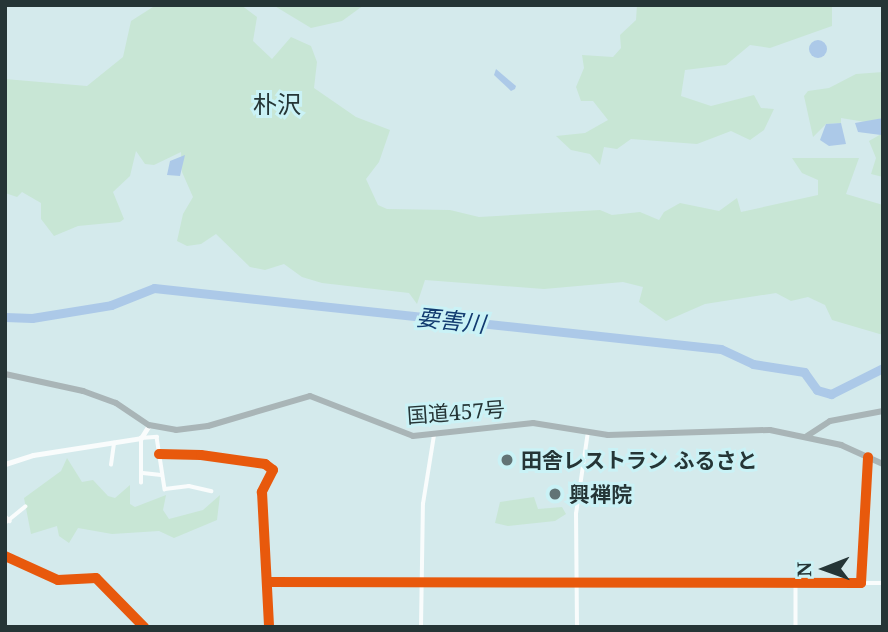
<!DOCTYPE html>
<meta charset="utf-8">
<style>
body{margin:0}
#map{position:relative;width:888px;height:632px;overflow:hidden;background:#d4eaec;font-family:"Noto Serif","Noto Sans JP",serif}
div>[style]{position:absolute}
.green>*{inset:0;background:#c8e6d5}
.water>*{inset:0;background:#acc9e8}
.round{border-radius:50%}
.river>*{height:9px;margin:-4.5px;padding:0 4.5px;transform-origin:4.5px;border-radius:4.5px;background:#acc9e8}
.minor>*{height:3.5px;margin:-1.75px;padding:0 1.75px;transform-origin:1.75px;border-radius:1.75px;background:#f9fcfc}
.tertiary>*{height:5px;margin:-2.5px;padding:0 2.5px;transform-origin:2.5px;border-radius:2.5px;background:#f9fcfc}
.trunk>*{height:6px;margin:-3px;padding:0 3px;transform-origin:3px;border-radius:3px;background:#a9b5b7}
.cycleway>*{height:10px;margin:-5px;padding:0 5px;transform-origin:5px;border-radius:5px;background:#e8590c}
.dots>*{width:19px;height:19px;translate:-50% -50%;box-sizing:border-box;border:4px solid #caf2f6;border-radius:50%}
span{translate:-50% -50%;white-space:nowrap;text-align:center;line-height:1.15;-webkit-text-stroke:6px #caf2f6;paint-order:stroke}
.street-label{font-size:21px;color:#253536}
.poi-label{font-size:21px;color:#253536;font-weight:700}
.left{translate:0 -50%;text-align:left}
.water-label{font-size:23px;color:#123b70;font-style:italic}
.quarter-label{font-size:24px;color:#253536}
.frame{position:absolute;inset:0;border:7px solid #253536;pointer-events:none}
.north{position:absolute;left:790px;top:534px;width:70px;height:70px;-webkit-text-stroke:5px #caf2f6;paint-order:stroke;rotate:269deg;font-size:19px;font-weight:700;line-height:28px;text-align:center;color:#253536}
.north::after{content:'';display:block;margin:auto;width:24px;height:32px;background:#253536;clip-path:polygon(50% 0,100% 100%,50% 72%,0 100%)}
</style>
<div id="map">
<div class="green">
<div style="clip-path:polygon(156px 5px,241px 5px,257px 17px,253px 41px,272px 59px,291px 37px,311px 46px,317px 62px,314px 88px,356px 117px,390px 130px,379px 162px,366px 179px,378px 205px,387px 209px,450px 210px,479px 217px,600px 210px,612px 215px,640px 212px,659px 220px,664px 212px,680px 203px,719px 211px,737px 198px,741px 212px,818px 195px,818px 180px,802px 173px,792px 158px,859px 158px,846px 194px,883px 205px,883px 335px,832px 320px,825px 305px,808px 297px,791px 301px,776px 293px,705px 304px,666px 321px,639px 302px,643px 287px,623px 282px,544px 289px,425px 280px,417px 304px,409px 293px,322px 283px,302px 277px,284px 264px,265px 270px,250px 267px,216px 234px,201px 244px,187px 246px,177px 241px,183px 214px,193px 197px,182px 172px,181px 152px,154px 165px,145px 164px,136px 151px,130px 176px,113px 192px,124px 219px,120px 222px,78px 226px,54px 236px,41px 219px,41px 203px,22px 192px,17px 197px,5px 193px,5px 79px,87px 86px,123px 57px,131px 21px)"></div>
<div style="clip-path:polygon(273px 5px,364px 5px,342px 21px,311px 28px)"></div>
<div style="clip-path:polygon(637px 5px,832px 5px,832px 26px,770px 48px,750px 45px,726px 65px,685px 70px,681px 96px,711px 106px,754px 95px,761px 108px,774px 109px,764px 130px,750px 140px,731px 131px,697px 144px,631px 139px,617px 149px,604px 147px,600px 165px,590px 154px,571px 150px,556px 136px,585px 133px,608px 120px,593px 101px,581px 101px,576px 87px,584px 68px,582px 55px,613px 57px,621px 48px,620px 35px,636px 20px)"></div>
<div style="clip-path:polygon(883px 72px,883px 118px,865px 122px,841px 118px,841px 123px,826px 124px,813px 137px,804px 96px,808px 91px,829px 88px,856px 74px)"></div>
<div style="clip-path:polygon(883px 133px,883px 177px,871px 174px,876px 158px,869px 141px)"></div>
<div style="clip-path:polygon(67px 458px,82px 482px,93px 480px,108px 496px,115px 498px,130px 485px,130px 504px,135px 507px,166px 495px,163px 510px,169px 519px,203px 510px,220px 495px,217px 520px,174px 538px,159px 531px,112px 534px,78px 528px,69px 543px,59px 536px,57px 526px,31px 534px,24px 498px,61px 471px)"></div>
<div style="clip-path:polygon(534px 497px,538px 509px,562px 507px,566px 514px,555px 521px,508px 526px,495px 523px,500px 502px)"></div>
</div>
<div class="water">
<div class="round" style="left:809px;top:40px;width:18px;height:18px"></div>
<div style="clip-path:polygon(496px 69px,516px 86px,515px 89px,511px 91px,494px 75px)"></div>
<div style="clip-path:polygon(883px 118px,881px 135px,858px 132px,855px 123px)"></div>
<div style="clip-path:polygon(841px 123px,846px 144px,829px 146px,820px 140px,826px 124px)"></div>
<div style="clip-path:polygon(185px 155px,180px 176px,167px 175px,170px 161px)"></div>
</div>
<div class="river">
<div style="left:5px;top:317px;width:27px;rotate:2deg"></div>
<div style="left:32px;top:318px;width:80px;rotate:-9.3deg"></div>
<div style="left:111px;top:305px;width:46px;rotate:-21.6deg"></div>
<div style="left:154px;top:288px;width:570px;rotate:6.14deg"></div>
<div style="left:721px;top:349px;width:35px;rotate:25deg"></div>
<div style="left:753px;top:364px;width:52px;rotate:8.9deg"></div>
<div style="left:804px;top:372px;width:22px;rotate:54deg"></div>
<div style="left:817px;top:390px;width:15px;rotate:16deg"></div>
<div style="left:831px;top:394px;width:58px;rotate:-26.6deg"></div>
</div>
<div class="minor">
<div style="left:159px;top:454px;width:42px;rotate:1.4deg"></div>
<div style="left:201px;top:455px;width:65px;rotate:8deg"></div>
<div style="left:265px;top:464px;width:10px;rotate:37deg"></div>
<div style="left:273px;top:470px;width:25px;rotate:117deg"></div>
<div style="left:262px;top:492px;width:135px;rotate:87deg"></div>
<div style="left:111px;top:465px;width:22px;rotate:-82deg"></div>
<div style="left:143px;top:473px;width:18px;rotate:6deg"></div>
<div style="left:141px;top:483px;width:45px;rotate:-90deg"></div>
<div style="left:141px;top:438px;width:16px;rotate:-4deg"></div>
<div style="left:157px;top:437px;width:53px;rotate:81.3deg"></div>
<div style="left:165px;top:489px;width:24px;rotate:-7deg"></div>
<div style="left:189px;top:486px;width:23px;rotate:13deg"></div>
<div style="left:5px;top:516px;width:7px;rotate:45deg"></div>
<div style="left:5px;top:523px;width:26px;rotate:-39deg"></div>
<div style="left:5px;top:556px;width:58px;rotate:24.4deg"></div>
<div style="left:58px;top:580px;width:38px;rotate:-3deg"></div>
<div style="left:96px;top:578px;width:69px;rotate:45.6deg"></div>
<div style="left:268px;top:582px;width:593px;rotate:0.1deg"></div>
<div style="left:861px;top:583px;width:124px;rotate:-86.8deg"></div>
<div style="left:861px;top:583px;width:22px"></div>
<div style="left:796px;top:584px;width:43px;rotate:90deg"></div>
<div style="left:421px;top:627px;width:123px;rotate:-89.1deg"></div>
<div style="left:423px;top:504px;width:70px;rotate:-80.9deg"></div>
<div style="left:577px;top:627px;width:113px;rotate:-90.5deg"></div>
<div style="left:576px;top:514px;width:83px;rotate:-81.7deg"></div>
</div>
<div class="tertiary">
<div style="left:5px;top:464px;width:29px;rotate:-18deg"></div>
<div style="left:33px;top:455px;width:109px;rotate:-8.9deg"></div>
<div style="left:141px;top:438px;width:15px;rotate:-58deg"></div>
</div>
<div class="trunk">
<div style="left:5px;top:374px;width:80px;rotate:12.3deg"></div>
<div style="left:83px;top:391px;width:35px;rotate:20deg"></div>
<div style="left:116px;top:403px;width:40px;rotate:34deg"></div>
<div style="left:149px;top:425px;width:27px;rotate:10deg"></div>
<div style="left:176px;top:430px;width:32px;rotate:-7deg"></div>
<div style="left:208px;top:426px;width:106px;rotate:-16.4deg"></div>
<div style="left:310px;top:396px;width:110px;rotate:21.2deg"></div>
<div style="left:413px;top:436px;width:121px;rotate:-6.2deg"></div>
<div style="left:533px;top:423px;width:76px;rotate:9.1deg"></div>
<div style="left:608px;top:435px;width:162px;rotate:-1.8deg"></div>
<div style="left:770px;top:430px;width:73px;rotate:11.9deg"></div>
<div style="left:841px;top:445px;width:46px;rotate:24.3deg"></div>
<div style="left:807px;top:436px;width:27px;rotate:-33deg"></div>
<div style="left:830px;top:421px;width:54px;rotate:-10.7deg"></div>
</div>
<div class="cycleway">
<div style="left:159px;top:454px;width:42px;rotate:1.4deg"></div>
<div style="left:201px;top:455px;width:65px;rotate:8deg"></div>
<div style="left:265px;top:464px;width:10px;rotate:37deg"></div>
<div style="left:273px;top:470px;width:25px;rotate:117deg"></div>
<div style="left:262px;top:492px;width:135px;rotate:87deg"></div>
<div style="left:5px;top:556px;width:58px;rotate:24.4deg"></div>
<div style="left:58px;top:580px;width:38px;rotate:-3deg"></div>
<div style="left:96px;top:578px;width:69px;rotate:45.6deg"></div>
<div style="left:268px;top:582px;width:593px;rotate:0.1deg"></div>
<div style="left:861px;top:583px;width:126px;rotate:-86.8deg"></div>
</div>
<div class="dots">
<div style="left:507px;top:460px;background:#627476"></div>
<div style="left:555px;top:494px;background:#627476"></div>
</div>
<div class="street-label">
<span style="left:456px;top:412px;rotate:-4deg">国道457号</span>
</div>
<div class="poi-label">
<span class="left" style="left:521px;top:460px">田舎レストラン ふるさと</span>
<span class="left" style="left:569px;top:494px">興禅院</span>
</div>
<div class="water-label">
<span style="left:451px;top:320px;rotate:6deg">要害川</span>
</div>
<div class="quarter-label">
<span style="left:277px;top:104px">朴沢</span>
</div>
<div class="frame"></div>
<div class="north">N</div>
</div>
